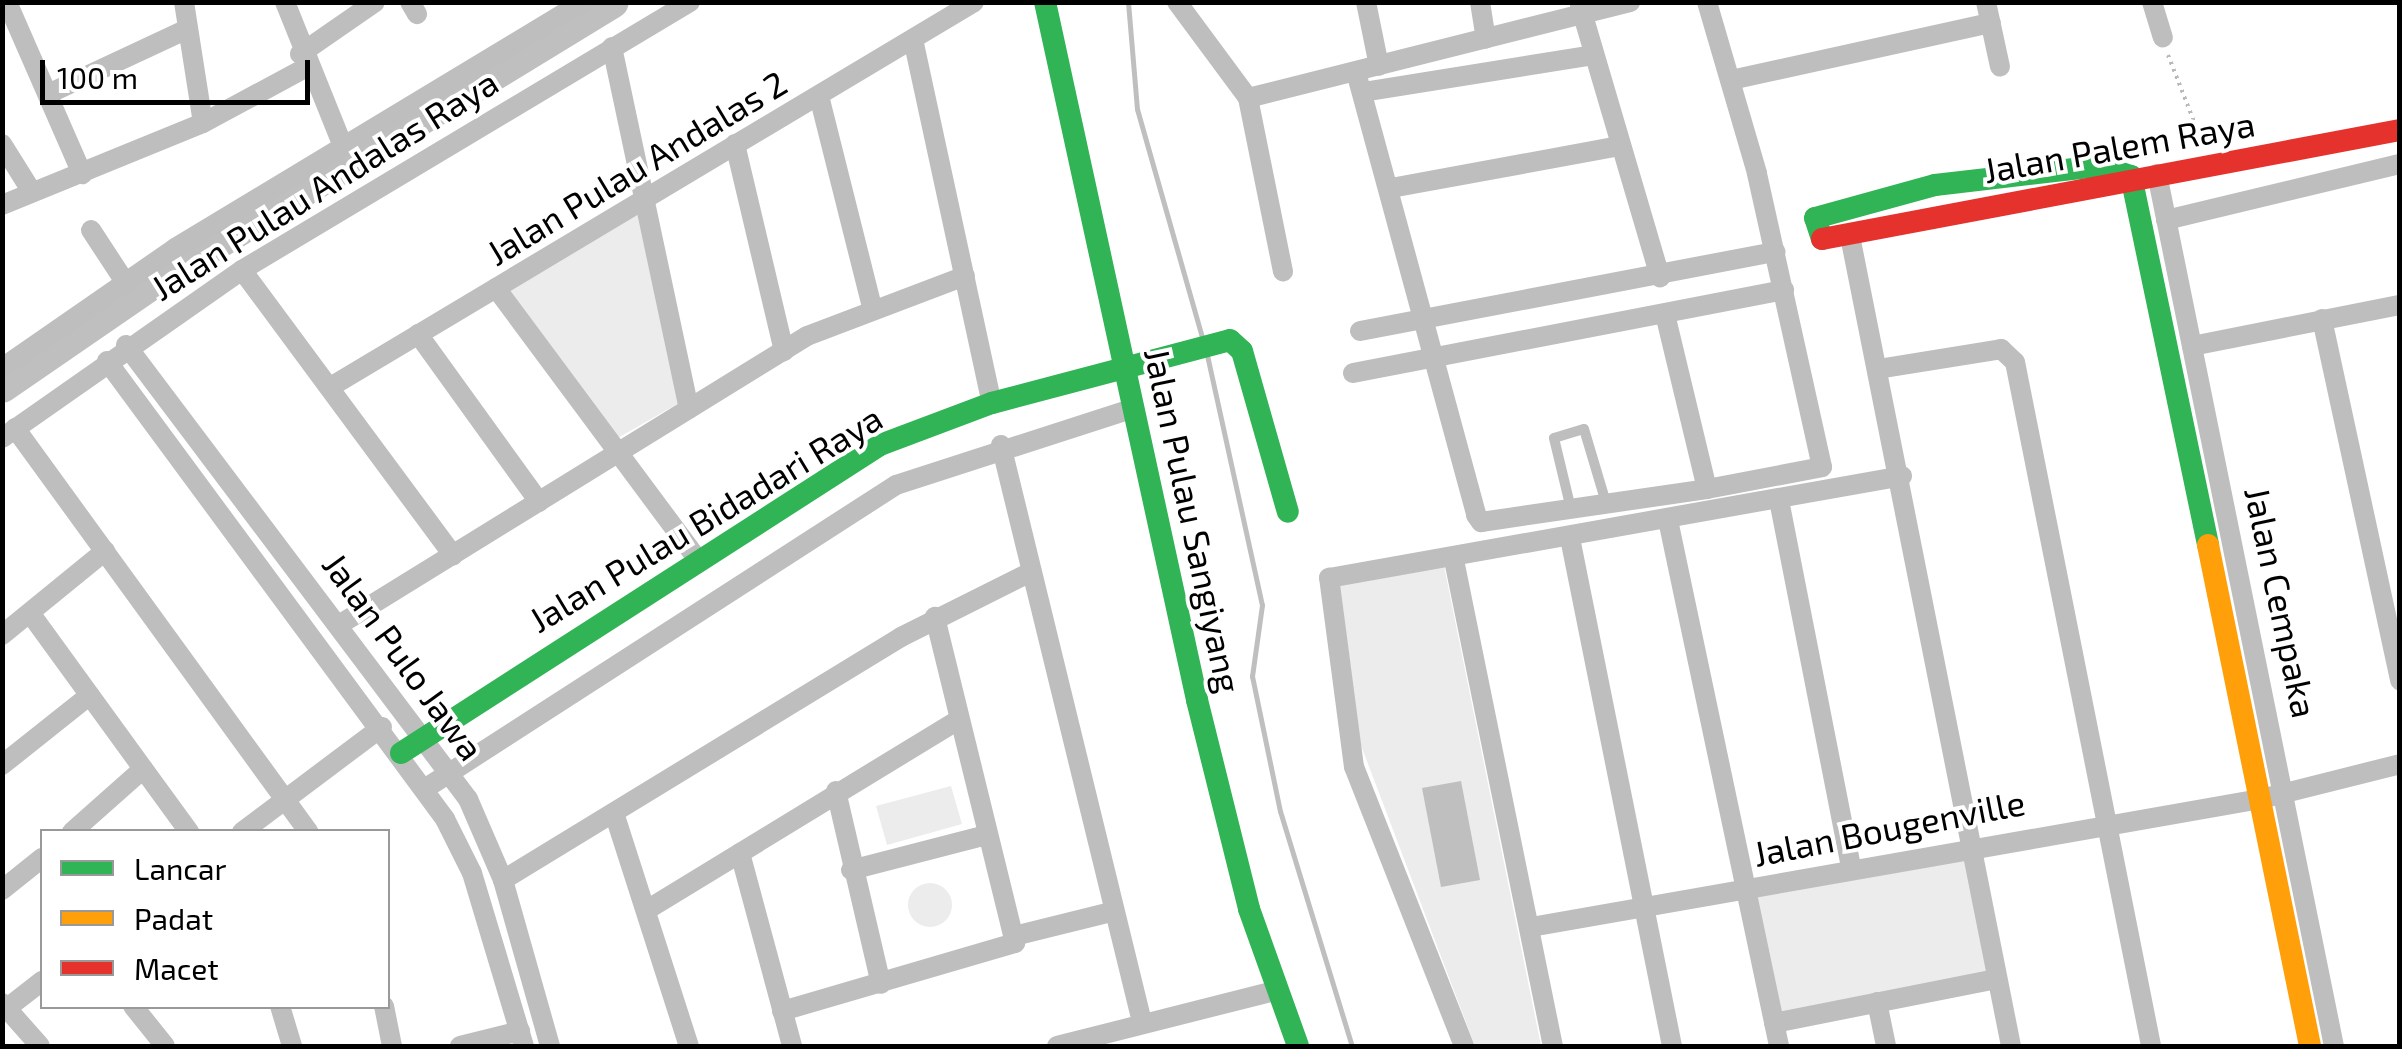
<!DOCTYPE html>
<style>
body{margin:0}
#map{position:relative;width:2402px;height:1049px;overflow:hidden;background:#fff;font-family:"Exo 2",sans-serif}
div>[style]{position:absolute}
.green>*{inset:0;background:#ececec}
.round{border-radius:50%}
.water>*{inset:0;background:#bfbfbf}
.stream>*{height:5px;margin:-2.5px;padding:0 2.5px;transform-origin:2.5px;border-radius:2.5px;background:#bfbfbf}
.river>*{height:32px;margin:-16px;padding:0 16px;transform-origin:16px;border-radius:16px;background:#bfbfbf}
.path>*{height:4px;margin-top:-2px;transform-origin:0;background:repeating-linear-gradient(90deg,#b9b9b9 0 2.5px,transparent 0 7.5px)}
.lane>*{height:10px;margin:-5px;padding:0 5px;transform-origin:5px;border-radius:5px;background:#bebebe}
.street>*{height:20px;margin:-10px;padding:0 10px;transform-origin:10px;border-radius:10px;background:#bebebe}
.fast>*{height:22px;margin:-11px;padding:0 11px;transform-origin:11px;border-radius:11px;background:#30b455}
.slow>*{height:22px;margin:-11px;padding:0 11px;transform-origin:11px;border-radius:11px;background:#ff9f0a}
.jam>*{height:22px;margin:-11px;padding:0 11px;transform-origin:11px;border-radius:11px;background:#e5322d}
span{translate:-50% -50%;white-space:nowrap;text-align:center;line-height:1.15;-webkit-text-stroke:8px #fff;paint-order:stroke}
.street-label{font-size:35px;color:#000}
.frame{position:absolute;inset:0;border:5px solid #000;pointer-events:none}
.legend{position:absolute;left:40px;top:829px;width:350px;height:180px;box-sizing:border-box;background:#fff;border:2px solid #999;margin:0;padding:12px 18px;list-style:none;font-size:30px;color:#000}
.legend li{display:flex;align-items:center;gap:20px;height:50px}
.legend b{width:50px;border:2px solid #999}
.scale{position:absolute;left:40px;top:60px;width:270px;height:45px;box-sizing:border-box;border:5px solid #000;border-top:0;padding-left:12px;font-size:30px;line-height:35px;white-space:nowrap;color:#000;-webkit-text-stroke:8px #fff;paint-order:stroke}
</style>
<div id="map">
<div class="green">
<div style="clip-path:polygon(640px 211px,679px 403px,616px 439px,505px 291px)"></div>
<div style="clip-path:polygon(1444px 566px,1541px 1046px,1475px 1046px,1351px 719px,1322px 587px)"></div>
<div style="clip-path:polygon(951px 786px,962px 824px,887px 845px,876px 806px)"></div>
<div style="clip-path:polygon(1969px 844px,1996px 979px,1774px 1023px,1744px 888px)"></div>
<div class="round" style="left:908px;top:883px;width:44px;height:44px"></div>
</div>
<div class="water">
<div style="clip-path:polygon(1461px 781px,1480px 880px,1441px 887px,1422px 788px)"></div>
</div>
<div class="stream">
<div style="left:1128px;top:2px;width:107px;rotate:85.2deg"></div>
<div style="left:1137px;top:109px;width:240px;rotate:74.1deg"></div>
<div style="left:1207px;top:355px;width:256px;rotate:77.6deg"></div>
<div style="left:1262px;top:605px;width:72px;rotate:98deg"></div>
<div style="left:1252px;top:676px;width:138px;rotate:78.3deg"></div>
<div style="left:1280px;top:811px;width:246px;rotate:73deg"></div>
</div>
<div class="river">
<div style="left:2px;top:387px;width:187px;rotate:-34.5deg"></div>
<div style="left:156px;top:281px;width:535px;rotate:-31.4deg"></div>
</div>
<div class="path">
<div style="left:2168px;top:55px;width:93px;rotate:68.7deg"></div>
</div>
<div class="lane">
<div style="left:1571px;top:509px;width:73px;rotate:-103.5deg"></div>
<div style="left:1554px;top:438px;width:31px;rotate:-17deg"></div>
<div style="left:1584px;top:429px;width:77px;rotate:73.4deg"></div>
</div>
<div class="street">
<div style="left:7px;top:2px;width:188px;rotate:66.4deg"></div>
<div style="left:184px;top:2px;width:122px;rotate:81.1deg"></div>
<div style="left:285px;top:2px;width:153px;rotate:68.1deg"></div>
<div style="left:410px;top:2px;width:14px;rotate:60deg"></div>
<div style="left:1177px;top:2px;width:119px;rotate:53.5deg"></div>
<div style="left:1248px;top:98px;width:177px;rotate:78.6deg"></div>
<div style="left:1366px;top:2px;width:65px;rotate:78.5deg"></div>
<div style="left:1480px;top:2px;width:37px;rotate:81deg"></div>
<div style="left:1986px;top:2px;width:66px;rotate:77.8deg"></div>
<div style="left:2152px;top:2px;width:37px;rotate:73deg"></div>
<div style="left:1580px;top:5px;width:284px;rotate:73.6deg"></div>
<div style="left:913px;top:39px;width:372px;rotate:77.8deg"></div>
<div style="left:612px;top:47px;width:370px;rotate:78deg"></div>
<div style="left:300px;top:54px;width:91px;rotate:-34.7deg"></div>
<div style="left:1356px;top:72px;width:459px;rotate:74.8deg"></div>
<div style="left:1476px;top:515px;width:9px;rotate:54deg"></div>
<div style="left:1481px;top:522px;width:228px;rotate:-8.3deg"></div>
<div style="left:1731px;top:80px;width:266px;rotate:-12.4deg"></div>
<div style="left:1363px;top:92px;width:233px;rotate:-9.1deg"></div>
<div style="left:48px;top:94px;width:151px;rotate:-25deg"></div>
<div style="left:819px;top:96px;width:218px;rotate:75.9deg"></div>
<div style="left:1248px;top:98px;width:394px;rotate:-14.1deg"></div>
<div style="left:2px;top:144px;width:57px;rotate:58deg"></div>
<div style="left:735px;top:144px;width:213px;rotate:76.7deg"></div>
<div style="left:2157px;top:174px;width:890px;rotate:78.53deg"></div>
<div style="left:1391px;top:188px;width:233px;rotate:-10.4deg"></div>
<div style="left:2px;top:205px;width:217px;rotate:-22.2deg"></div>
<div style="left:203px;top:123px;width:116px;rotate:-28.3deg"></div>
<div style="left:2166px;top:220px;width:241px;rotate:-13.5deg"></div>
<div style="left:91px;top:230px;width:62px;rotate:56.8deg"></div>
<div style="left:1850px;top:236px;width:826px;rotate:78.76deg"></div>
<div style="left:242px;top:270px;width:355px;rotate:53.5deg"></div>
<div style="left:496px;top:288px;width:337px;rotate:53.4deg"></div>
<div style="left:1665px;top:314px;width:180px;rotate:76.5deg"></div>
<div style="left:1707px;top:489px;width:117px;rotate:-10.8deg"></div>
<div style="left:1822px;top:467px;width:301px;rotate:-102.5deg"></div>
<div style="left:1757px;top:173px;width:178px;rotate:-106.3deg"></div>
<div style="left:2322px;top:319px;width:370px;rotate:77.8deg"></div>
<div style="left:1360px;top:331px;width:423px;rotate:-10.8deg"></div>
<div style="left:418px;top:334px;width:207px;rotate:54.2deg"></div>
<div style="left:126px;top:345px;width:568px;rotate:53.01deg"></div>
<div style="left:468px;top:799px;width:88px;rotate:66.6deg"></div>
<div style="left:503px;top:880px;width:173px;rotate:74.2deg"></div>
<div style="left:2192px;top:346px;width:212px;rotate:-11.2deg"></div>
<div style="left:107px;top:361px;width:569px;rotate:53.57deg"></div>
<div style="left:445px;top:819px;width:60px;rotate:63.4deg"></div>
<div style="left:472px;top:873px;width:181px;rotate:73.3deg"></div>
<div style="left:2px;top:368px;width:211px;rotate:-34.7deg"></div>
<div style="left:175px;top:248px;width:476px;rotate:-31.1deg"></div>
<div style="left:1878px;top:369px;width:125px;rotate:-9.2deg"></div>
<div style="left:2001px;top:349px;width:19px;rotate:43deg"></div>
<div style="left:2015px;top:362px;width:697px;rotate:78.75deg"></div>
<div style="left:1353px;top:373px;width:439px;rotate:-10.9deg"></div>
<div style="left:332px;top:386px;width:748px;rotate:-30.88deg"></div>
<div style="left:15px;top:428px;width:499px;rotate:54deg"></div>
<div style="left:2px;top:438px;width:293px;rotate:-35deg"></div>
<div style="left:242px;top:270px;width:522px;rotate:-30.89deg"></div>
<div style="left:1001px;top:445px;width:594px;rotate:76.27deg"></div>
<div style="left:1779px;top:500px;width:374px;rotate:78.9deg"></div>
<div style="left:1668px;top:520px;width:538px;rotate:78.08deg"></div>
<div style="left:1570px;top:538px;width:518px;rotate:78.65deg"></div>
<div style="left:1454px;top:560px;width:496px;rotate:78.5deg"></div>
<div style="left:30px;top:613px;width:271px;rotate:54deg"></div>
<div style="left:342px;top:623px;width:546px;rotate:-31.68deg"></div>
<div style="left:807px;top:336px;width:169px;rotate:-20.8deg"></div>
<div style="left:2px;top:635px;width:133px;rotate:-39.2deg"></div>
<div style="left:2px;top:765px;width:112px;rotate:-38.5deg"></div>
<div style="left:426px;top:788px;width:559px;rotate:-32.81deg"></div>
<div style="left:896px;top:485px;width:248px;rotate:-17.9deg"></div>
<div style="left:836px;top:791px;width:198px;rotate:76.9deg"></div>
<div style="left:616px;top:819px;width:238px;rotate:72.2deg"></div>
<div style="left:72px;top:832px;width:95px;rotate:-41.6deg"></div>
<div style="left:242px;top:832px;width:175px;rotate:-36.9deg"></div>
<div style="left:740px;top:853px;width:200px;rotate:74.9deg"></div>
<div style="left:851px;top:870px;width:139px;rotate:-14.5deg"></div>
<div style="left:503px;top:880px;width:466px;rotate:-31.4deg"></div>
<div style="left:901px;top:637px;width:145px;rotate:-26.6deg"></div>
<div style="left:2px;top:890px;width:51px;rotate:-38.7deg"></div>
<div style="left:650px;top:908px;width:361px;rotate:-31.4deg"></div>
<div style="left:1531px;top:927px;width:741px;rotate:-9.95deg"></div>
<div style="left:2261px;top:799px;width:143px;rotate:-14.1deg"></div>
<div style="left:1014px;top:936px;width:100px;rotate:-13.9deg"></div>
<div style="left:1877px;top:1002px;width:45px;rotate:78.4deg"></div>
<div style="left:2px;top:1003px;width:57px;rotate:48.5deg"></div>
<div style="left:133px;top:1006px;width:51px;rotate:51.3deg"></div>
<div style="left:280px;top:1006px;width:42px;rotate:73.3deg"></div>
<div style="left:384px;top:1006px;width:41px;rotate:78.7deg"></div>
<div style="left:782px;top:1011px;width:243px;rotate:-16.3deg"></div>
<div style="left:1015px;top:943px;width:336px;rotate:-103.8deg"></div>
<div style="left:2px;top:1012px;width:51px;rotate:-37.8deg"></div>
<div style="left:1774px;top:1023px;width:226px;rotate:-11.2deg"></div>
<div style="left:460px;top:1046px;width:62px;rotate:-14deg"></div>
<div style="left:1057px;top:1046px;width:225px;rotate:-14.2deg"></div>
<div style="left:1464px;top:1046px;width:300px;rotate:-111.5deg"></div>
<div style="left:1354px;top:767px;width:191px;rotate:-97.5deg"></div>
<div style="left:1329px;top:578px;width:582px;rotate:-10.09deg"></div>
</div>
<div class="fast">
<div style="left:1045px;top:2px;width:714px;rotate:77.71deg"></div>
<div style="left:1197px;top:700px;width:215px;rotate:76deg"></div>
<div style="left:1249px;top:909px;width:145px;rotate:70.3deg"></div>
<div style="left:1822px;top:239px;width:22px;rotate:-108deg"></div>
<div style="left:1815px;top:218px;width:124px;rotate:-15.4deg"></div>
<div style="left:1935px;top:185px;width:166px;rotate:-6.6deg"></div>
<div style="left:2100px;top:166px;width:33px;rotate:18deg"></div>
<div style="left:2131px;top:176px;width:377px;rotate:78.2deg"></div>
<div style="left:401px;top:753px;width:569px;rotate:-32.74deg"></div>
<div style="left:880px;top:445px;width:120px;rotate:-20.6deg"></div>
<div style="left:992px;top:403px;width:246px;rotate:-14.8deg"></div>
<div style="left:1230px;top:340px;width:16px;rotate:43deg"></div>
<div style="left:1242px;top:351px;width:167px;rotate:74.1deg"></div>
</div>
<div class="slow">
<div style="left:2208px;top:545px;width:511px;rotate:78.49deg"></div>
</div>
<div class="jam">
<div style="left:1822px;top:239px;width:588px;rotate:-10.68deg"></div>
</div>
<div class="street-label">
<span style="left:2119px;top:146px;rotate:-10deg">Jalan Palem Raya</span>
<span style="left:636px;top:167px;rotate:-31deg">Jalan Pulau Andalas 2</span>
<span style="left:324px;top:184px;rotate:-32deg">Jalan Pulau Andalas Raya</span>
<span style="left:705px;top:518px;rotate:-31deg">Jalan Pulau Bidadari Raya</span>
<span style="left:1194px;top:520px;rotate:78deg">Jalan Pulau Sangiyang</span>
<span style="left:2282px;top:602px;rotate:78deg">Jalan Cempaka</span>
<span style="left:404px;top:656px;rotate:54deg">Jalan Pulo Jawa</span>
<span style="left:1889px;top:827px;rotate:-11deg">Jalan Bougenville</span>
</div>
<div class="frame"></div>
<ul class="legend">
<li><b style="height:12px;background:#30b455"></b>Lancar</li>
<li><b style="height:12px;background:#ff9f0a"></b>Padat</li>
<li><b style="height:12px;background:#e5322d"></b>Macet</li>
</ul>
<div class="scale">100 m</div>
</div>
